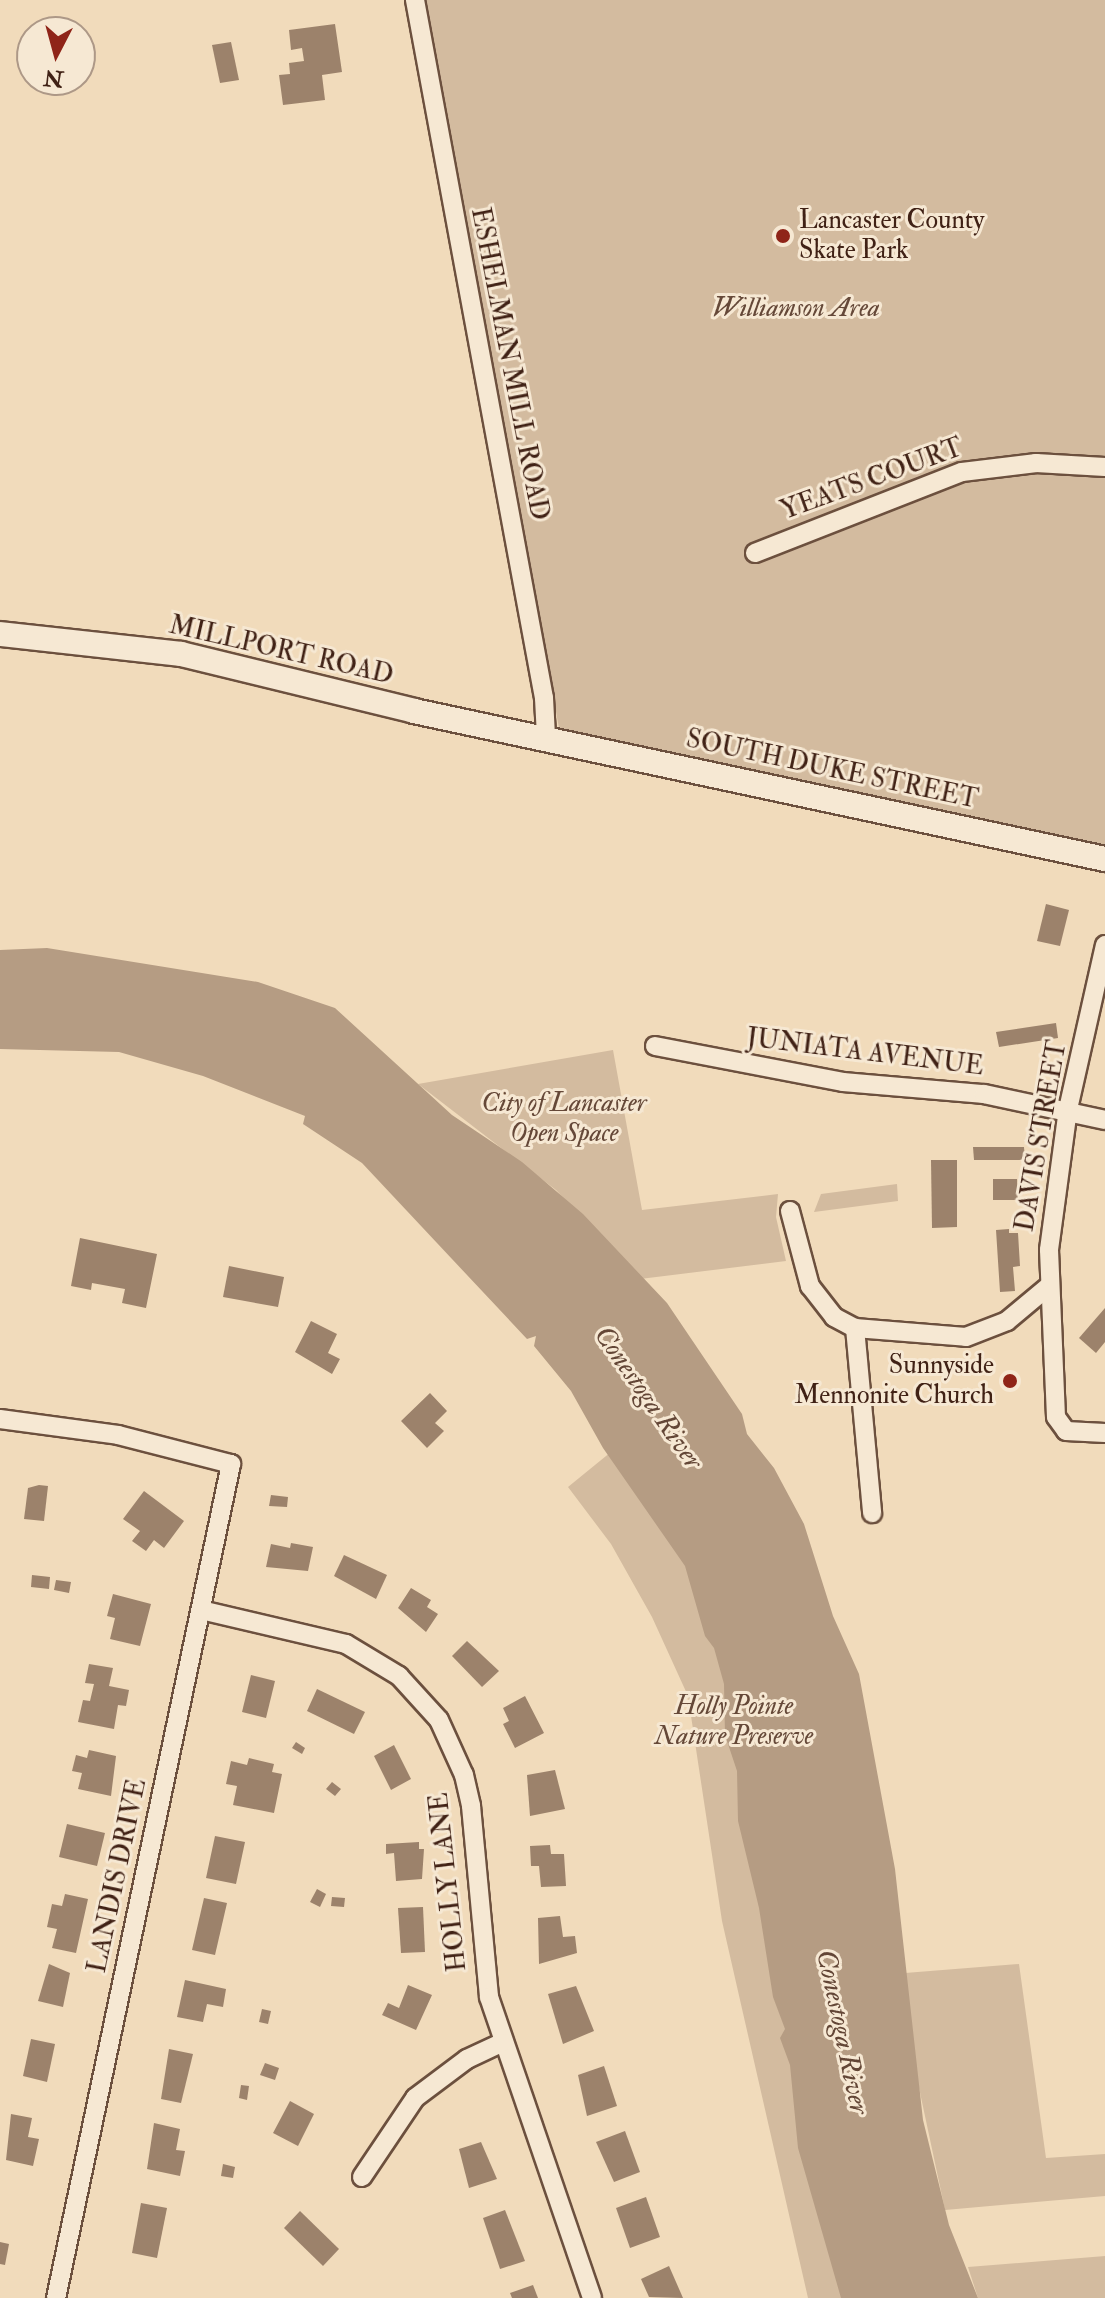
<!DOCTYPE html>
<style>
body{margin:0}
#map{position:relative;width:1105px;height:2298px;overflow:hidden;background:#f1dbbb;font-family:"IM FELL Double Pica",serif}
div>[style]{position:absolute}
.green>*{inset:0;background:#d3bb9f}
.water>*{inset:0;background:#b59c83}
.building>*{inset:0;background:#9c826b}
.roads{filter:drop-shadow(2px 0 #6c503e) drop-shadow(-2px 0 #6c503e) drop-shadow(0 2px #6c503e) drop-shadow(0 -2px #6c503e)}
.street>*{height:18px;margin:-9px;padding:0 9px;transform-origin:9px;border-radius:9px;background:#f6e8d3}
.secondary>*{height:24px;margin:-12px;padding:0 12px;transform-origin:12px;border-radius:12px;background:#f6e8d3}
.dots>*{width:22px;height:22px;translate:-50% -50%;box-sizing:border-box;border:4px solid #f6e8d3;border-radius:50%}
span{translate:-50% -50%;white-space:nowrap;text-align:center;line-height:1.15;-webkit-text-stroke:6px #f6e8d3;paint-order:stroke}
.poi-label{font-size:26px;color:#402115}
.left{translate:0 -50%;text-align:left}
.right{translate:-100% -50%;text-align:right}
.park-label{font-size:26px;color:#654838;font-style:italic}
.street-label{font-size:26px;color:#402115}
.water-label{font-size:28px;color:#634636;font-style:italic}
.north{position:absolute;left:16px;top:16px;width:80px;height:80px;box-sizing:border-box;background:#f6e8d3;border:2px solid #ad9887;border-radius:50%;rotate:186deg;font-size:22px;font-weight:700;line-height:32px;text-align:center;color:#402115}
.north::after{content:'';display:block;margin:auto;width:28px;height:36px;background:#8f2418;clip-path:polygon(50% 0,100% 100%,50% 72%,0 100%)}
</style>
<div id="map">
<div class="green">
<div style="clip-path:polygon(425px 0,1105px 0,1105px 846px,559px 728px)"></div>
<div style="clip-path:polygon(613px 1050px,642px 1210px,778px 1194px,776px 1217px,786px 1261px,640px 1279px,556px 1190px,418px 1084px)"></div>
<div style="clip-path:polygon(897px 1184px,898px 1201px,814px 1212px,821px 1194px)"></div>
<div style="clip-path:polygon(633px 1434px,675px 1493px,884px 2298px,808px 2298px,722px 1921px,688px 1696px,652px 1617px,611px 1544px,568px 1487px)"></div>
<div style="clip-path:polygon(1019px 1964px,1046px 2158px,1105px 2154px,1105px 2196px,945px 2210px,912px 2055px,905px 1973px)"></div>
<div style="clip-path:polygon(1105px 2256px,1105px 2298px,978px 2298px,968px 2267px)"></div>
</div>
<div class="water">
<div style="clip-path:polygon(47px 948px,258px 982px,335px 1008px,452px 1115px,522px 1162px,583px 1214px,667px 1303px,742px 1414px,747px 1434px,774px 1468px,804px 1524px,833px 1616px,859px 1674px,895px 1869px,923px 2120px,949px 2225px,978px 2298px,841px 2298px,798px 2148px,790px 2065px,780px 2038px,785px 2029px,773px 1997px,759px 1908px,738px 1821px,737px 1771px,725px 1735px,724px 1684px,714px 1648px,705px 1636px,685px 1566px,603px 1448px,571px 1391px,534px 1346px,536px 1336px,527px 1339px,362px 1163px,303px 1124px,305px 1116px,203px 1076px,119px 1052px,0 1049px,0 950px)"></div>
</div>
<div class="building">
<div style="clip-path:polygon(335px 24px,342px 72px,322px 75px,325px 100px,283px 105px,279px 75px,290px 74px,289px 63px,304px 61px,302px 48px,291px 50px,289px 30px)"></div>
<div style="clip-path:polygon(231px 42px,239px 80px,220px 83px,212px 45px)"></div>
<div style="clip-path:polygon(1046px 904px,1069px 910px,1060px 946px,1037px 941px)"></div>
<div style="clip-path:polygon(1056px 1023px,1058px 1038px,999px 1047px,996px 1032px)"></div>
<div style="clip-path:polygon(973px 1147px,1024px 1147px,1025px 1160px,974px 1160px)"></div>
<div style="clip-path:polygon(931px 1160px,957px 1160px,957px 1227px,932px 1228px)"></div>
<div style="clip-path:polygon(993px 1179px,1017px 1179px,1018px 1200px,993px 1200px)"></div>
<div style="clip-path:polygon(1009px 1229px,1009px 1233px,1018px 1233px,1020px 1266px,1013px 1267px,1015px 1291px,1000px 1292px,996px 1230px)"></div>
<div style="clip-path:polygon(80px 1238px,157px 1254px,146px 1308px,122px 1303px,125px 1289px,92px 1283px,91px 1290px,71px 1286px)"></div>
<div style="clip-path:polygon(229px 1266px,284px 1277px,278px 1307px,223px 1297px)"></div>
<div style="clip-path:polygon(1105px 1308px,1105px 1342px,1096px 1353px,1079px 1338px)"></div>
<div style="clip-path:polygon(311px 1321px,337px 1334px,328px 1353px,340px 1359px,332px 1374px,295px 1352px)"></div>
<div style="clip-path:polygon(430px 1393px,447px 1411px,435px 1423px,444px 1431px,427px 1448px,401px 1421px)"></div>
<div style="clip-path:polygon(39px 1485px,48px 1486px,44px 1521px,24px 1519px,28px 1488px)"></div>
<div style="clip-path:polygon(144px 1491px,184px 1521px,164px 1548px,154px 1540px,146px 1551px,132px 1541px,140px 1531px,123px 1519px)"></div>
<div style="clip-path:polygon(271px 1495px,288px 1497px,287px 1507px,269px 1506px)"></div>
<div style="clip-path:polygon(291px 1543px,313px 1547px,308px 1571px,266px 1567px,271px 1544px,290px 1548px)"></div>
<div style="clip-path:polygon(344px 1555px,387px 1575px,376px 1599px,334px 1576px)"></div>
<div style="clip-path:polygon(32px 1575px,50px 1577px,49px 1589px,31px 1587px)"></div>
<div style="clip-path:polygon(56px 1580px,71px 1582px,69px 1593px,54px 1590px)"></div>
<div style="clip-path:polygon(411px 1588px,431px 1600px,427px 1607px,438px 1614px,426px 1632px,398px 1608px)"></div>
<div style="clip-path:polygon(113px 1594px,151px 1604px,140px 1646px,110px 1639px,115px 1618px,107px 1616px)"></div>
<div style="clip-path:polygon(467px 1641px,499px 1671px,482px 1687px,452px 1656px)"></div>
<div style="clip-path:polygon(89px 1664px,113px 1668px,109px 1686px,129px 1690px,126px 1706px,118px 1705px,114px 1729px,78px 1722px,83px 1700px,90px 1701px,94px 1684px,85px 1683px)"></div>
<div style="clip-path:polygon(251px 1675px,275px 1681px,266px 1718px,242px 1712px)"></div>
<div style="clip-path:polygon(317px 1689px,365px 1712px,354px 1734px,307px 1711px)"></div>
<div style="clip-path:polygon(525px 1696px,544px 1733px,515px 1748px,503px 1724px,509px 1721px,503px 1708px)"></div>
<div style="clip-path:polygon(296px 1742px,305px 1748px,302px 1754px,292px 1748px)"></div>
<div style="clip-path:polygon(394px 1745px,411px 1779px,391px 1790px,374px 1756px)"></div>
<div style="clip-path:polygon(89px 1750px,116px 1756px,111px 1796px,78px 1789px,82px 1773px,72px 1771px,76px 1755px,87px 1758px)"></div>
<div style="clip-path:polygon(249px 1758px,274px 1764px,272px 1772px,282px 1774px,274px 1813px,233px 1805px,237px 1786px,226px 1784px,231px 1761px,247px 1765px)"></div>
<div style="clip-path:polygon(555px 1770px,565px 1809px,530px 1816px,527px 1775px)"></div>
<div style="clip-path:polygon(332px 1782px,341px 1789px,335px 1796px,326px 1789px)"></div>
<div style="clip-path:polygon(67px 1824px,105px 1833px,97px 1866px,59px 1857px)"></div>
<div style="clip-path:polygon(215px 1836px,245px 1842px,236px 1884px,206px 1878px)"></div>
<div style="clip-path:polygon(419px 1842px,419px 1849px,424px 1849px,422px 1879px,396px 1881px,394px 1853px,386px 1854px,386px 1844px)"></div>
<div style="clip-path:polygon(550px 1845px,551px 1854px,564px 1854px,566px 1886px,541px 1887px,539px 1866px,531px 1866px,530px 1846px)"></div>
<div style="clip-path:polygon(317px 1889px,326px 1894px,320px 1907px,310px 1902px)"></div>
<div style="clip-path:polygon(65px 1894px,88px 1899px,76px 1953px,52px 1948px,57px 1929px,47px 1927px,52px 1904px,62px 1906px)"></div>
<div style="clip-path:polygon(332px 1897px,345px 1898px,344px 1907px,331px 1906px)"></div>
<div style="clip-path:polygon(204px 1898px,227px 1903px,215px 1955px,192px 1950px)"></div>
<div style="clip-path:polygon(423px 1907px,425px 1952px,401px 1953px,398px 1908px)"></div>
<div style="clip-path:polygon(560px 1916px,563px 1937px,575px 1936px,577px 1953px,539px 1964px,538px 1918px)"></div>
<div style="clip-path:polygon(49px 1964px,70px 1973px,63px 2007px,38px 2001px)"></div>
<div style="clip-path:polygon(185px 1980px,226px 1989px,223px 2007px,207px 2004px,203px 2022px,177px 2017px)"></div>
<div style="clip-path:polygon(408px 1985px,432px 1995px,416px 2030px,382px 2015px,388px 2003px,399px 2008px)"></div>
<div style="clip-path:polygon(576px 1986px,594px 2031px,563px 2044px,548px 1994px)"></div>
<div style="clip-path:polygon(262px 2009px,271px 2011px,268px 2024px,259px 2022px)"></div>
<div style="clip-path:polygon(31px 2039px,55px 2044px,47px 2082px,23px 2076px)"></div>
<div style="clip-path:polygon(169px 2049px,193px 2054px,181px 2103px,161px 2099px)"></div>
<div style="clip-path:polygon(265px 2063px,279px 2068px,275px 2080px,260px 2075px)"></div>
<div style="clip-path:polygon(604px 2066px,617px 2106px,587px 2116px,578px 2075px)"></div>
<div style="clip-path:polygon(241px 2085px,249px 2086px,247px 2100px,239px 2098px)"></div>
<div style="clip-path:polygon(290px 2101px,314px 2114px,298px 2146px,273px 2133px)"></div>
<div style="clip-path:polygon(11px 2114px,32px 2118px,28px 2137px,39px 2139px,33px 2166px,6px 2160px)"></div>
<div style="clip-path:polygon(154px 2123px,180px 2129px,176px 2150px,185px 2151px,180px 2176px,147px 2169px)"></div>
<div style="clip-path:polygon(625px 2131px,640px 2172px,614px 2182px,596px 2142px)"></div>
<div style="clip-path:polygon(481px 2142px,497px 2179px,469px 2188px,459px 2149px)"></div>
<div style="clip-path:polygon(223px 2164px,235px 2167px,233px 2178px,221px 2176px)"></div>
<div style="clip-path:polygon(646px 2197px,660px 2237px,630px 2248px,616px 2208px)"></div>
<div style="clip-path:polygon(141px 2203px,167px 2208px,157px 2258px,132px 2253px)"></div>
<div style="clip-path:polygon(505px 2210px,525px 2261px,500px 2269px,483px 2218px)"></div>
<div style="clip-path:polygon(300px 2211px,339px 2249px,323px 2266px,284px 2228px)"></div>
<div style="clip-path:polygon(0 2242px,9px 2244px,5px 2265px,0 2264px)"></div>
<div style="clip-path:polygon(669px 2266px,683px 2298px,649px 2297px,641px 2279px)"></div>
<div style="clip-path:polygon(533px 2285px,538px 2298px,512px 2298px,510px 2293px)"></div>
</div>
<div class="roads">
<div class="street">
<div style="left:415px;top:0;width:710px;rotate:79.53deg"></div>
<div style="left:544px;top:698px;width:39px;rotate:87deg"></div>
<div style="left:755px;top:553px;width:222px;rotate:-21.4deg"></div>
<div style="left:962px;top:472px;width:75px;rotate:-6.9deg"></div>
<div style="left:1036px;top:463px;width:69px;rotate:3.3deg"></div>
<div style="left:1105px;top:945px;width:168px;rotate:102.7deg"></div>
<div style="left:1068px;top:1109px;width:142px;rotate:97.7deg"></div>
<div style="left:1049px;top:1250px;width:167px;rotate:87.6deg"></div>
<div style="left:1056px;top:1417px;width:17px;rotate:54deg"></div>
<div style="left:1066px;top:1431px;width:39px;rotate:3deg"></div>
<div style="left:655px;top:1046px;width:191px;rotate:10.8deg"></div>
<div style="left:843px;top:1082px;width:142px;rotate:4.9deg"></div>
<div style="left:984px;top:1094px;width:124px;rotate:12.1deg"></div>
<div style="left:790px;top:1211px;width:78px;rotate:75.1deg"></div>
<div style="left:810px;top:1286px;width:39px;rotate:52deg"></div>
<div style="left:834px;top:1317px;width:24px;rotate:28deg"></div>
<div style="left:855px;top:1328px;width:111px;rotate:4.6deg"></div>
<div style="left:966px;top:1337px;width:44px;rotate:-21.3deg"></div>
<div style="left:1007px;top:1321px;width:56px;rotate:-39.9deg"></div>
<div style="left:855px;top:1328px;width:186px;rotate:84.7deg"></div>
<div style="left:0;top:1419px;width:119px;rotate:7.7deg"></div>
<div style="left:118px;top:1435px;width:117px;rotate:14.4deg"></div>
<div style="left:231px;top:1464px;width:852px;rotate:101.85deg"></div>
<div style="left:201px;top:1610px;width:149px;rotate:13.2deg"></div>
<div style="left:346px;top:1644px;width:62px;rotate:31.1deg"></div>
<div style="left:399px;top:1676px;width:59px;rotate:47.7deg"></div>
<div style="left:439px;top:1720px;width:60px;rotate:65.6deg"></div>
<div style="left:464px;top:1775px;width:32px;rotate:77deg"></div>
<div style="left:471px;top:1806px;width:192px;rotate:84.6deg"></div>
<div style="left:489px;top:1997px;width:318px;rotate:71.1deg"></div>
<div style="left:362px;top:2177px;width:95px;rotate:-56.1deg"></div>
<div style="left:415px;top:2098px;width:65px;rotate:-36.9deg"></div>
<div style="left:467px;top:2059px;width:38px;rotate:-25deg"></div>
</div>
<div class="secondary">
<div style="left:0;top:634px;width:182px;rotate:6.3deg"></div>
<div style="left:181px;top:654px;width:240px;rotate:13.7deg"></div>
<div style="left:414px;top:711px;width:707px;rotate:12.09deg"></div>
</div>
</div>
<div class="dots">
<div style="left:783px;top:236px;background:#8f2418"></div>
<div style="left:1010px;top:1381px;background:#8f2418"></div>
</div>
<div class="poi-label">
<span class="left" style="left:799px;top:236px">Lancaster County<br>Skate Park</span>
<span class="right" style="left:994px;top:1381px">Sunnyside<br>Mennonite Church</span>
</div>
<div class="park-label">
<span style="left:796px;top:309px">Williamson Area</span>
<span style="left:564px;top:1119px">City of Lancaster<br>Open Space</span>
<span style="left:734px;top:1722px">Holly Pointe<br>Nature Preserve</span>
</div>
<div class="street-label">
<span style="left:509px;top:364px;rotate:79deg">ESHELMAN MILL ROAD</span>
<span style="left:872px;top:480px;rotate:-20deg">YEATS COURT</span>
<span style="left:281px;top:651px;rotate:13deg">MILLPORT ROAD</span>
<span style="left:832px;top:770px;rotate:12deg">SOUTH DUKE STREET</span>
<span style="left:865px;top:1053px;rotate:7deg">JUNIATA AVENUE</span>
<span style="left:1042px;top:1136px;rotate:-80deg">DAVIS STREET</span>
<span style="left:118px;top:1876px;rotate:-78deg">LANDIS DRIVE</span>
<span style="left:449px;top:1882px;rotate:-96deg">HOLLY LANE</span>
</div>
<div class="water-label">
<span style="left:648px;top:1398px;rotate:55deg">Conestoga River</span>
<span style="left:842px;top:2032px;rotate:78deg">Conestoga River</span>
</div>
<div class="north">N</div>
</div>
